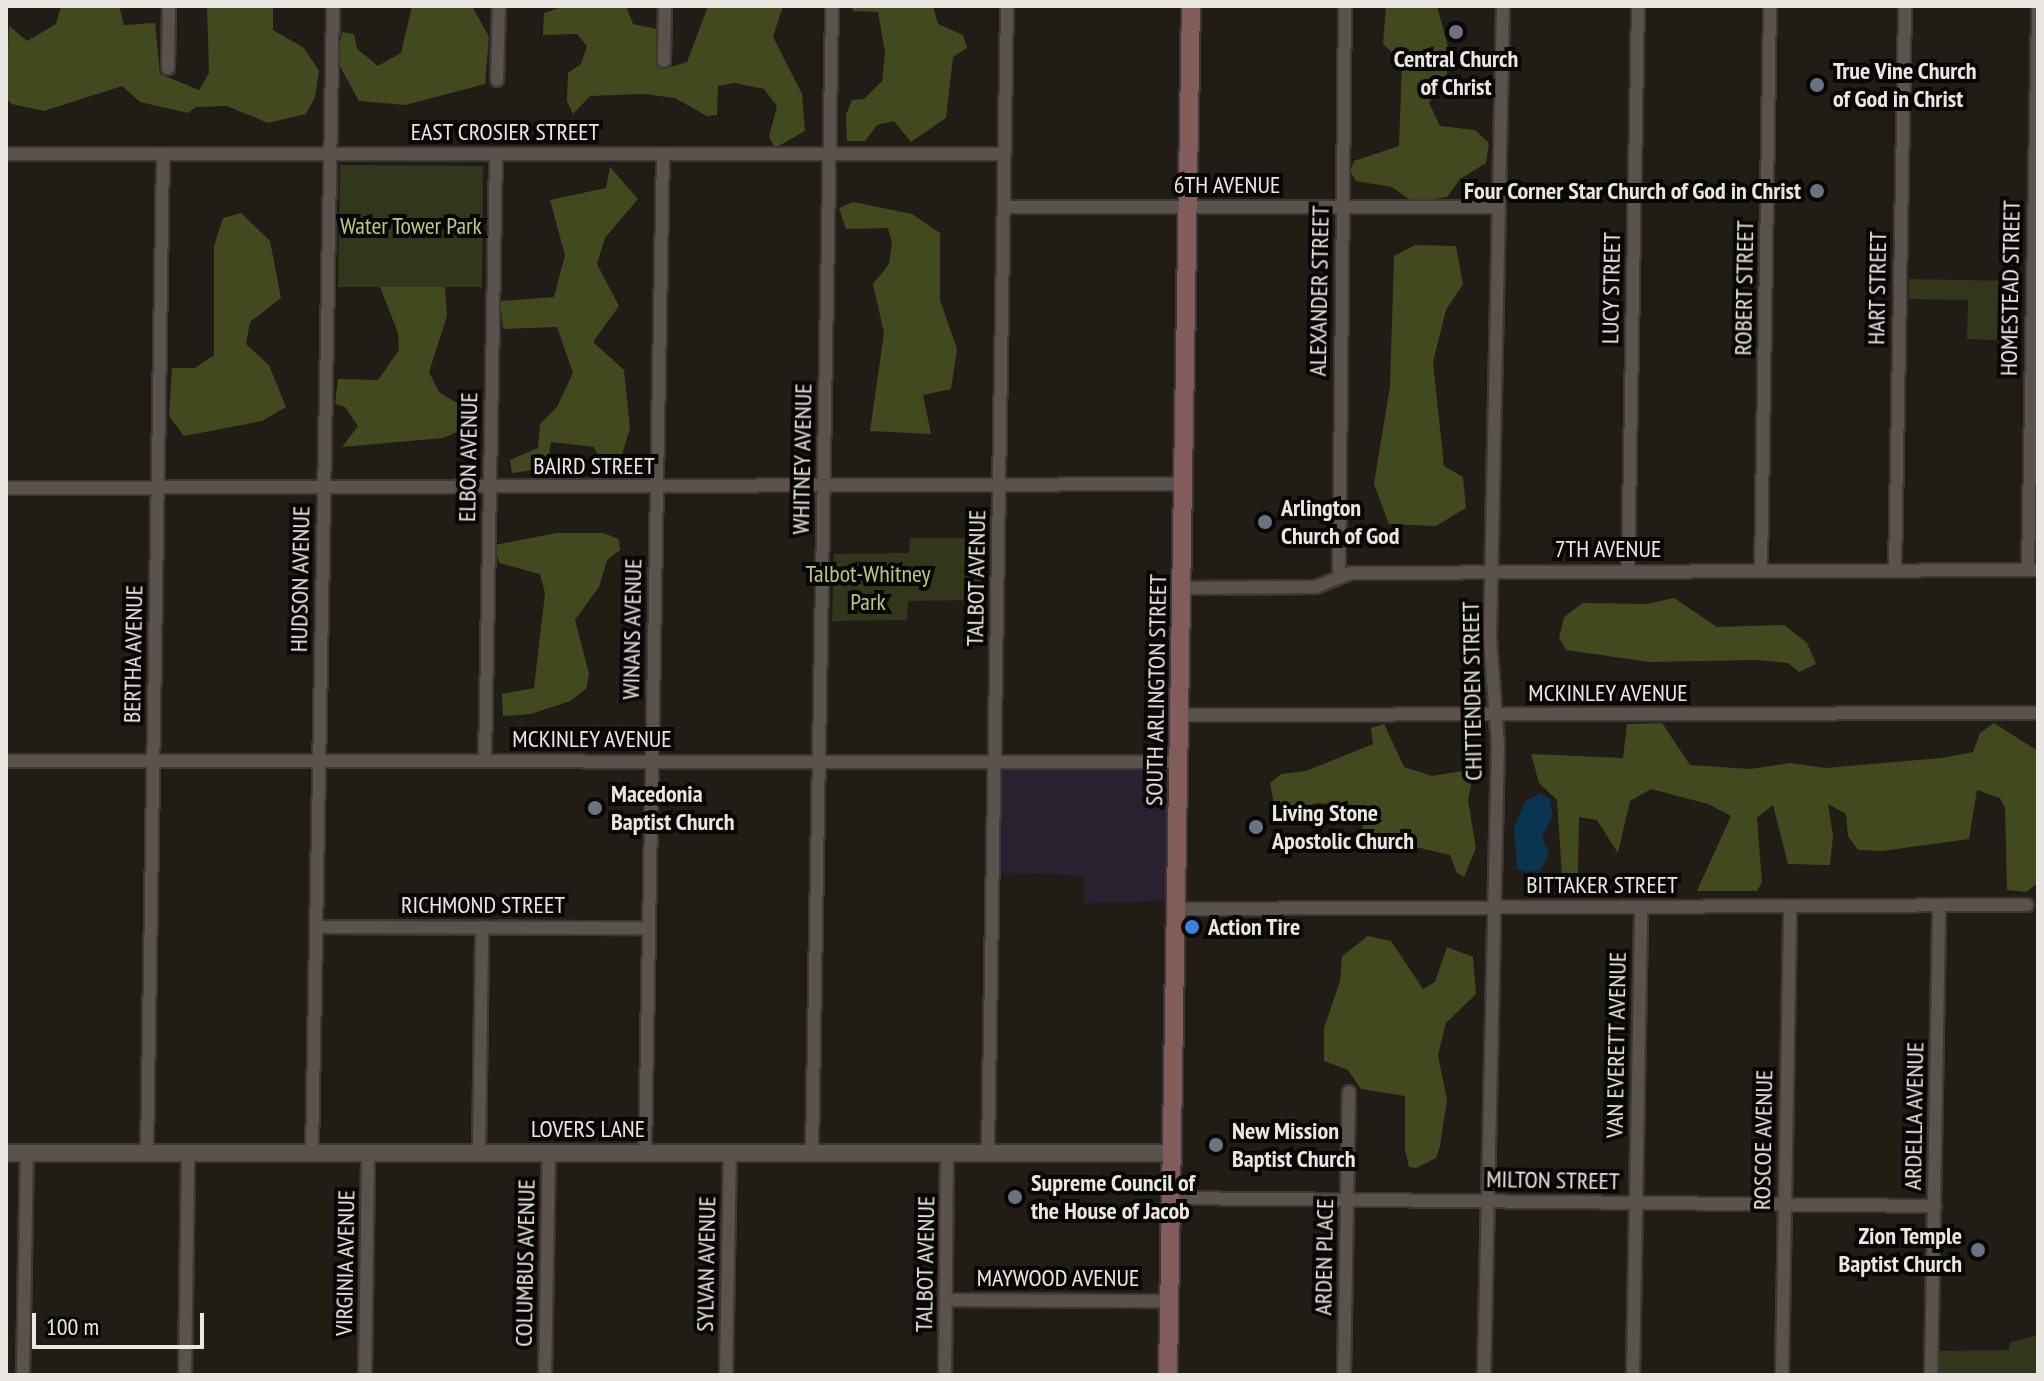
<!DOCTYPE html>
<style>
body{margin:0}
#map{position:relative;width:2044px;height:1381px;overflow:hidden;background:#221c16;font-family:"PT Sans Narrow",sans-serif}
div>[style]{position:absolute}
.industrial>*{inset:0;background:#292030}
.green>*{inset:0;background:#32361b}
.forest>*{inset:0;background:#42491e}
.water>*{inset:0;background:#093550}
.roads{filter:drop-shadow(2px 0 #3c3834) drop-shadow(-2px 0 #3c3834) drop-shadow(0 2px #3c3834) drop-shadow(0 -2px #3c3834)}
.minor>*{height:12px;margin:-6px;padding:0 6px;transform-origin:6px;border-radius:6px;background:#5a534d}
.tertiary>*{height:16px;margin:-8px;padding:0 8px;transform-origin:8px;border-radius:8px;background:#5a534d}
.secondary>*{height:18px;margin:-9px;padding:0 9px;transform-origin:9px;border-radius:9px;background:#825b5b}
.dots>*{width:22px;height:22px;translate:-50% -50%;box-sizing:border-box;border:4px solid #090705;border-radius:50%}
span{translate:-50% -50%;white-space:nowrap;text-align:center;line-height:1.15;-webkit-text-stroke:8px #090705;paint-order:stroke}
.poi-label{font-size:24px;color:#eae6e2;font-weight:700}
.left{translate:0 -50%;text-align:left}
.right{translate:-100% -50%;text-align:right}
.street-label{font-size:24px;color:#eae6e2}
.park-label{font-size:24px;color:#bac77f}
.frame{position:absolute;inset:0;border:8px solid #eae6e2;pointer-events:none}
.scale{position:absolute;left:32px;top:1313px;width:172px;height:36px;box-sizing:border-box;border:4px solid #eae6e2;border-top:0;padding-left:10px;font-size:24px;line-height:28px;white-space:nowrap;color:#eae6e2;-webkit-text-stroke:6px #090705;paint-order:stroke}
</style>
<div id="map">
<div class="industrial">
<div style="clip-path:polygon(998px 764px,1176px 764px,1174px 901px,1084px 903px,1083px 875px,998px 873px)"></div>
</div>
<div class="green">
<div style="clip-path:polygon(340px 165px,483px 166px,482px 287px,338px 287px)"></div>
<div style="clip-path:polygon(1909px 279px,2018px 281px,2017px 341px,1967px 339px,1968px 300px,1909px 299px)"></div>
<div style="clip-path:polygon(910px 538px,983px 538px,981px 600px,908px 601px,907px 620px,832px 621px,834px 554px,909px 553px)"></div>
<div style="clip-path:polygon(2038px 1335px,2038px 1375px,1938px 1375px,1938px 1351px,2009px 1350px,2010px 1342px)"></div>
</div>
<div class="forest">
<div style="clip-path:polygon(61px 6px,119px 6px,124px 25px,155px 23px,160px 74px,199px 90px,209px 73px,207px 6px,273px 6px,273px 30px,304px 48px,319px 71px,315px 97px,306px 114px,268px 123px,227px 106px,196px 107px,188px 113px,140px 102px,122px 86px,44px 111px,12px 104px,6px 99px,9px 26px,27px 41px,56px 24px)"></div>
<div style="clip-path:polygon(412px 6px,472px 6px,489px 37px,485px 84px,405px 105px,359px 101px,337px 61px,342px 32px,354px 34px,357px 49px,378px 66px,401px 53px)"></div>
<div style="clip-path:polygon(564px 6px,626px 6px,633px 24px,656px 29px,656px 57px,671px 67px,687px 62px,708px 6px,783px 6px,773px 37px,802px 94px,805px 131px,775px 148px,769px 137px,777px 106px,764px 89px,735px 83px,718px 86px,717px 115px,707px 116px,675px 98px,644px 94px,590px 96px,573px 114px,567px 101px,568px 73px,581px 64px,587px 46px,577px 34px,543px 35px,544px 13px)"></div>
<div style="clip-path:polygon(852px 6px,933px 6px,938px 24px,963px 35px,967px 48px,953px 57px,946px 118px,911px 142px,894px 121px,877px 125px,865px 141px,847px 141px,846px 115px,852px 100px,864px 99px,882px 81px,885px 53px,878px 12px,853px 11px)"></div>
<div style="clip-path:polygon(1386px 6px,1437px 6px,1448px 47px,1447px 76px,1429px 103px,1440px 126px,1475px 130px,1489px 143px,1486px 163px,1460px 179px,1447px 197px,1413px 202px,1392px 187px,1356px 181px,1350px 171px,1354px 161px,1399px 146px,1402px 62px,1383px 44px)"></div>
<div style="clip-path:polygon(610px 167px,638px 199px,605px 238px,597px 264px,619px 306px,593px 342px,624px 370px,630px 428px,619px 465px,603px 464px,594px 447px,551px 442px,547px 468px,512px 473px,510px 460px,538px 448px,540px 424px,557px 407px,573px 373px,557px 327px,503px 329px,500px 301px,554px 297px,565px 255px,550px 200px,606px 188px)"></div>
<div style="clip-path:polygon(853px 202px,912px 214px,940px 233px,940px 300px,957px 349px,951px 389px,923px 395px,931px 434px,870px 431px,884px 333px,873px 284px,889px 264px,892px 243px,888px 228px,846px 229px,839px 208px)"></div>
<div style="clip-path:polygon(241px 213px,270px 241px,281px 298px,250px 322px,246px 344px,269px 365px,286px 407px,262px 421px,184px 436px,169px 416px,172px 368px,195px 368px,214px 355px,214px 246px,223px 218px)"></div>
<div style="clip-path:polygon(1415px 245px,1456px 246px,1463px 284px,1446px 310px,1433px 362px,1444px 466px,1463px 477px,1466px 508px,1436px 526px,1389px 524px,1374px 484px,1390px 386px,1394px 256px)"></div>
<div style="clip-path:polygon(380px 287px,445px 287px,447px 316px,429px 372px,439px 392px,466px 409px,467px 428px,443px 438px,342px 447px,358px 426px,345px 407px,335px 404px,338px 379px,378px 380px,399px 350px,398px 333px)"></div>
<div style="clip-path:polygon(556px 533px,603px 533px,619px 539px,620px 550px,607px 560px,599px 587px,575px 620px,589px 674px,586px 689px,570px 701px,531px 714px,503px 716px,502px 694px,534px 688px,545px 593px,540px 574px,499px 563px,495px 545px)"></div>
<div style="clip-path:polygon(1674px 598px,1717px 627px,1784px 625px,1807px 643px,1816px 664px,1799px 672px,1788px 663px,1755px 660px,1650px 662px,1566px 650px,1559px 638px,1564px 617px,1583px 603px,1647px 604px)"></div>
<div style="clip-path:polygon(1662px 723px,1690px 765px,1750px 769px,1790px 763px,1825px 768px,1942px 758px,1973px 752px,1980px 733px,1994px 723px,2038px 751px,2038px 883px,2026px 892px,2007px 890px,2005px 808px,2000px 798px,1977px 790px,1969px 839px,1882px 851px,1858px 850px,1848px 836px,1846px 814px,1828px 804px,1833px 836px,1830px 865px,1788px 864px,1773px 805px,1757px 818px,1762px 882px,1757px 891px,1697px 891px,1731px 816px,1708px 804px,1651px 789px,1630px 801px,1618px 853px,1597px 820px,1579px 817px,1578px 873px,1570px 892px,1562px 876px,1557px 800px,1539px 783px,1531px 754px,1623px 758px,1627px 724px)"></div>
<div style="clip-path:polygon(1384px 724px,1404px 767px,1432px 776px,1462px 771px,1472px 780px,1468px 800px,1476px 848px,1464px 877px,1457px 873px,1450px 855px,1403px 844px,1367px 854px,1359px 844px,1364px 820px,1361px 806px,1317px 803px,1293px 810px,1274px 804px,1270px 783px,1281px 774px,1306px 771px,1373px 744px,1371px 728px)"></div>
<div style="clip-path:polygon(1368px 936px,1391px 941px,1423px 989px,1435px 982px,1447px 947px,1473px 957px,1476px 994px,1446px 1023px,1438px 1055px,1447px 1100px,1440px 1146px,1436px 1158px,1416px 1168px,1409px 1167px,1405px 1150px,1405px 1096px,1361px 1089px,1348px 1070px,1324px 1061px,1324px 1028px,1340px 981px,1342px 956px)"></div>
</div>
<div class="water">
<div style="clip-path:polygon(1541px 793px,1549px 798px,1553px 816px,1542px 836px,1549px 854px,1540px 870px,1527px 872px,1517px 869px,1514px 826px,1526px 801px)"></div>
</div>
<div class="roads">
<div class="minor">
<div style="left:664px;top:61px;width:55px;rotate:-89deg"></div>
<div style="left:168px;top:68px;width:62px;rotate:-89.1deg"></div>
<div style="left:497px;top:80px;width:74px;rotate:-88.5deg"></div>
<div style="left:6px;top:154px;width:998px"></div>
<div style="left:1005px;top:207px;width:492px"></div>
<div style="left:6px;top:488px;width:1176px;rotate:-0.19deg"></div>
<div style="left:1895px;top:570px;width:564px;rotate:-88.98deg"></div>
<div style="left:2028px;top:570px;width:564px;rotate:-88.98deg"></div>
<div style="left:1628px;top:571px;width:565px;rotate:-88.99deg"></div>
<div style="left:1761px;top:571px;width:565px;rotate:-89.09deg"></div>
<div style="left:1339px;top:576px;width:570px;rotate:-89.4deg"></div>
<div style="left:1182px;top:588px;width:134px;rotate:-0.4deg"></div>
<div style="left:1316px;top:587px;width:37px;rotate:-22deg"></div>
<div style="left:1350px;top:573px;width:688px;rotate:-0.25deg"></div>
<div style="left:1179px;top:715px;width:859px;rotate:-0.13deg"></div>
<div style="left:485px;top:760px;width:605px;rotate:-88.96deg"></div>
<div style="left:6px;top:761px;width:1173px;rotate:0.05deg"></div>
<div style="left:1176px;top:909px;width:851px;rotate:-0.27deg"></div>
<div style="left:318px;top:927px;width:330px;rotate:0.2deg"></div>
<div style="left:988px;top:1151px;width:1145px;rotate:-89.05deg"></div>
<div style="left:479px;top:1152px;width:225px;rotate:-89.2deg"></div>
<div style="left:147px;top:1153px;width:999px;rotate:-89.08deg"></div>
<div style="left:312px;top:1153px;width:1147px;rotate:-88.95deg"></div>
<div style="left:645px;top:1153px;width:999px;rotate:-88.97deg"></div>
<div style="left:812px;top:1153px;width:1147px;rotate:-89deg"></div>
<div style="left:1171px;top:1198px;width:764px;rotate:0.6deg"></div>
<div style="left:948px;top:1300px;width:220px;rotate:0.3deg"></div>
<div style="left:23px;top:1375px;width:222px;rotate:-89deg"></div>
<div style="left:185px;top:1375px;width:221px;rotate:-89.2deg"></div>
<div style="left:365px;top:1375px;width:222px;rotate:-89.2deg"></div>
<div style="left:545px;top:1375px;width:222px;rotate:-89deg"></div>
<div style="left:726px;top:1375px;width:222px;rotate:-89deg"></div>
<div style="left:945px;top:1375px;width:221px;rotate:-89.5deg"></div>
<div style="left:1344px;top:1375px;width:283px;rotate:-89deg"></div>
<div style="left:1484px;top:1375px;width:630px;rotate:-88.73deg"></div>
<div style="left:1498px;top:745px;width:107px;rotate:-94.3deg"></div>
<div style="left:1490px;top:638px;width:632px;rotate:-88.82deg"></div>
<div style="left:1633px;top:1375px;width:468px;rotate:-89deg"></div>
<div style="left:1782px;top:1375px;width:469px;rotate:-89deg"></div>
<div style="left:1931px;top:1375px;width:469px;rotate:-89deg"></div>
</div>
<div class="tertiary">
<div style="left:6px;top:1153px;width:1165px"></div>
</div>
<div class="secondary">
<div style="left:1168px;top:1375px;width:1369px;rotate:-89.04deg"></div>
</div>
</div>
<div class="dots">
<div style="left:1456px;top:32px;background:#6b7280"></div>
<div style="left:1817px;top:85px;background:#6b7280"></div>
<div style="left:1817px;top:191px;background:#6b7280"></div>
<div style="left:1265px;top:522px;background:#6b7280"></div>
<div style="left:595px;top:808px;background:#6b7280"></div>
<div style="left:1256px;top:827px;background:#6b7280"></div>
<div style="left:1192px;top:927px;background:#3f7fe0"></div>
<div style="left:1216px;top:1145px;background:#6b7280"></div>
<div style="left:1015px;top:1197px;background:#6b7280"></div>
<div style="left:1978px;top:1250px;background:#6b7280"></div>
</div>
<div class="poi-label">
<span style="left:1456px;top:73px">Central Church<br>of Christ</span>
<span class="left" style="left:1833px;top:85px">True Vine Church<br>of God in Christ</span>
<span class="right" style="left:1801px;top:191px">Four Corner Star Church of God in Christ</span>
<span class="left" style="left:1281px;top:522px">Arlington<br>Church of God</span>
<span class="left" style="left:611px;top:808px">Macedonia<br>Baptist Church</span>
<span class="left" style="left:1272px;top:827px">Living Stone<br>Apostolic Church</span>
<span class="left" style="left:1208px;top:927px">Action Tire</span>
<span class="left" style="left:1232px;top:1145px">New Mission<br>Baptist Church</span>
<span class="left" style="left:1031px;top:1197px">Supreme Council of<br>the House of Jacob</span>
<span class="right" style="left:1962px;top:1250px">Zion Temple<br>Baptist Church</span>
</div>
<div class="street-label">
<span style="left:505px;top:132px">EAST CROSIER STREET</span>
<span style="left:1227px;top:185px">6TH AVENUE</span>
<span style="left:1611px;top:288px;rotate:-89deg">LUCY STREET</span>
<span style="left:1744px;top:288px;rotate:-89deg">ROBERT STREET</span>
<span style="left:1877px;top:288px;rotate:-89deg">HART STREET</span>
<span style="left:2010px;top:288px;rotate:-89deg">HOMESTEAD STREET</span>
<span style="left:1319px;top:291px;rotate:-89deg">ALEXANDER STREET</span>
<span style="left:468px;top:457px;rotate:-89deg">ELBON AVENUE</span>
<span style="left:802px;top:459px;rotate:-89deg">WHITNEY AVENUE</span>
<span style="left:594px;top:466px">BAIRD STREET</span>
<span style="left:1608px;top:549px">7TH AVENUE</span>
<span style="left:976px;top:578px;rotate:-89deg">TALBOT AVENUE</span>
<span style="left:300px;top:579px;rotate:-89deg">HUDSON AVENUE</span>
<span style="left:632px;top:629px;rotate:-89deg">WINANS AVENUE</span>
<span style="left:133px;top:654px;rotate:-89deg">BERTHA AVENUE</span>
<span style="left:1156px;top:690px;rotate:-89deg">SOUTH ARLINGTON STREET</span>
<span style="left:1472px;top:691px;rotate:-91deg">CHITTENDEN STREET</span>
<span style="left:1608px;top:693px">MCKINLEY AVENUE</span>
<span style="left:592px;top:739px">MCKINLEY AVENUE</span>
<span style="left:1602px;top:885px">BITTAKER STREET</span>
<span style="left:483px;top:905px">RICHMOND STREET</span>
<span style="left:1616px;top:1045px;rotate:-89deg">VAN EVERETT AVENUE</span>
<span style="left:1914px;top:1116px;rotate:-89deg">ARDELLA AVENUE</span>
<span style="left:588px;top:1129px">LOVERS LANE</span>
<span style="left:1763px;top:1140px;rotate:-89deg">ROSCOE AVENUE</span>
<span style="left:1553px;top:1180px;rotate:1deg">MILTON STREET</span>
<span style="left:1324px;top:1257px;rotate:-89deg">ARDEN PLACE</span>
<span style="left:345px;top:1263px;rotate:-89deg">VIRGINIA AVENUE</span>
<span style="left:525px;top:1263px;rotate:-89deg">COLUMBUS AVENUE</span>
<span style="left:706px;top:1264px;rotate:-89deg">SYLVAN AVENUE</span>
<span style="left:925px;top:1264px;rotate:-89deg">TALBOT AVENUE</span>
<span style="left:1058px;top:1278px">MAYWOOD AVENUE</span>
</div>
<div class="park-label">
<span style="left:411px;top:226px">Water Tower Park</span>
<span style="left:868px;top:588px">Talbot-Whitney<br>Park</span>
</div>
<div class="frame"></div>
<div class="scale">100 m</div>
</div>
